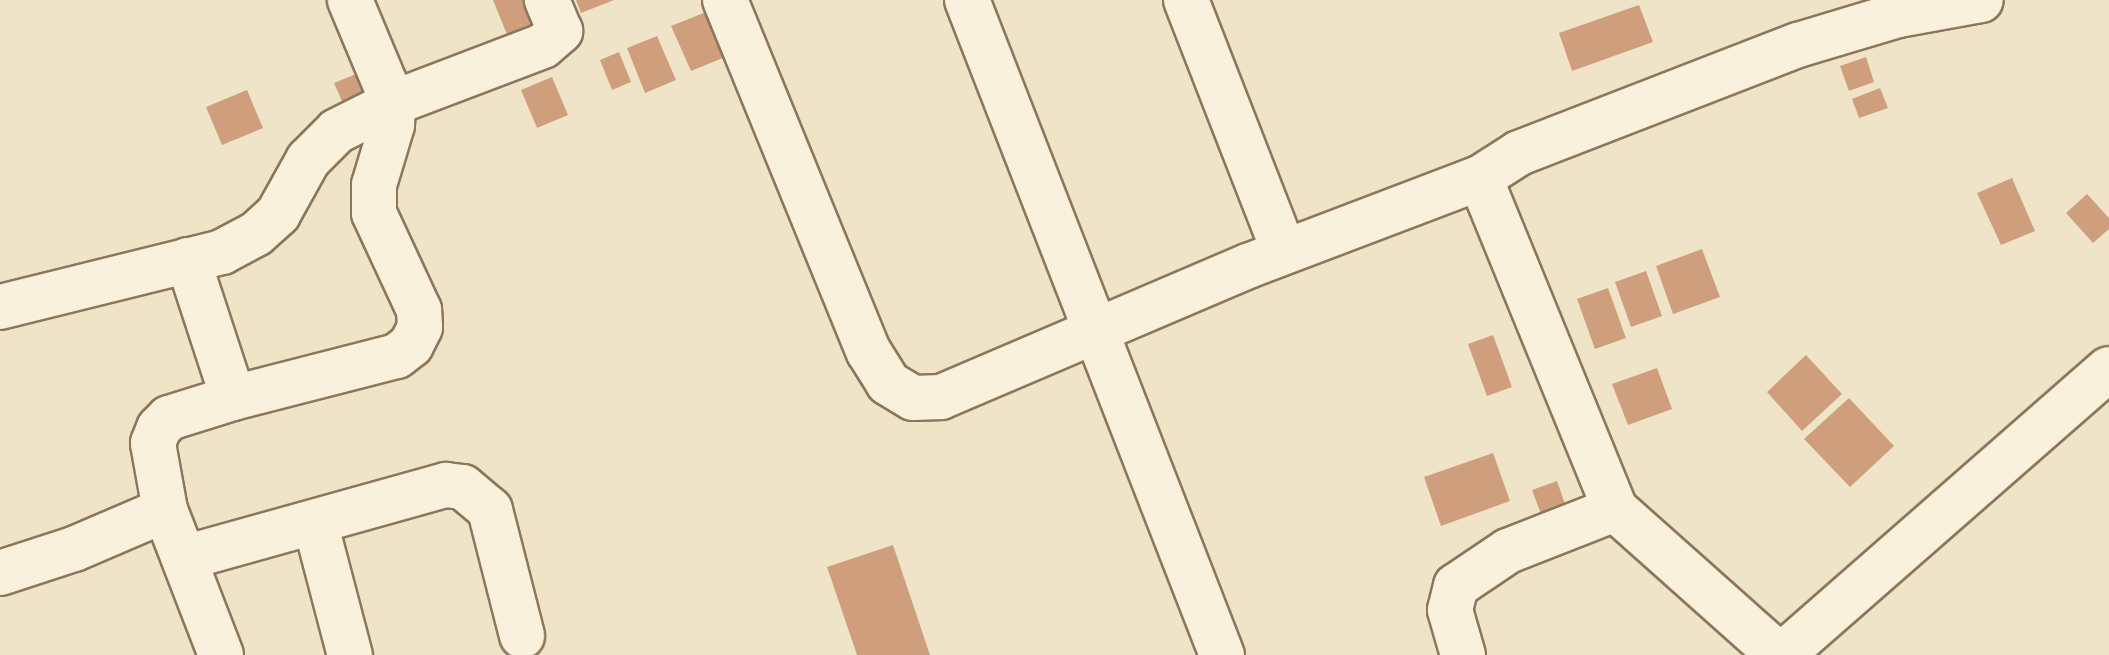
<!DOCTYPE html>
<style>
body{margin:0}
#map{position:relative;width:2109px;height:655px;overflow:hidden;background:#f0e4c8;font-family:"Playfair Display",serif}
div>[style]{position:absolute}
.building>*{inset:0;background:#cf9f7d}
.roads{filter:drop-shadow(2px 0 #8d765c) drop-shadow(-2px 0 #8d765c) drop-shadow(0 2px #8d765c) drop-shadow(0 -2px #8d765c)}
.minor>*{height:44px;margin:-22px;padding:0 22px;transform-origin:22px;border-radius:22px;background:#faf1dc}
span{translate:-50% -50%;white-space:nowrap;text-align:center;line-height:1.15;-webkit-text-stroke:8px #f7eed8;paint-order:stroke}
</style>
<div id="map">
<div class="building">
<div style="clip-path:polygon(493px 0,540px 0,550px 25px,510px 42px)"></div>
<div style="clip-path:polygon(576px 0,614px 0,581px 13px)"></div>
<div style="clip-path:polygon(1639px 5px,1653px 42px,1572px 71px,1559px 33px)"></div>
<div style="clip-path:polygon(721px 6px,740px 51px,691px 71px,671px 26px)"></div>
<div style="clip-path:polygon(657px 36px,676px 80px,645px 93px,627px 48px)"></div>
<div style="clip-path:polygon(619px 52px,631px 82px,612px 90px,600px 60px)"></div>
<div style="clip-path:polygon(1866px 57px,1874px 82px,1849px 91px,1840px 66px)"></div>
<div style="clip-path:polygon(366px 70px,380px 104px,349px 117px,334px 83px)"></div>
<div style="clip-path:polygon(552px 77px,568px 115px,537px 128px,521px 90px)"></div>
<div style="clip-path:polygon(1880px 88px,1888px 108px,1859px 118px,1852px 99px)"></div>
<div style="clip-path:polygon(247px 90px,263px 128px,222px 145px,206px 107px)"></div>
<div style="clip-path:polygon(2012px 178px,2035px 231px,2001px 245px,1977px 193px)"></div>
<div style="clip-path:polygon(2087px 194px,2109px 218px,2109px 229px,2093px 243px,2066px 213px)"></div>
<div style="clip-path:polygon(1702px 249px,1720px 297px,1673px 314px,1656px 266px)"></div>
<div style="clip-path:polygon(1646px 271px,1662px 316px,1631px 327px,1615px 282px)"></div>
<div style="clip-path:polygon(1608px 288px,1626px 338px,1595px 349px,1577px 299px)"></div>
<div style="clip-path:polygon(1493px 335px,1512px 387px,1487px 396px,1468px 344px)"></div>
<div style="clip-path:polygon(1806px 355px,1842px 394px,1802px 431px,1767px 392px)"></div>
<div style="clip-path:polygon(1657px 368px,1672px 409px,1628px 425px,1612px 384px)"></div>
<div style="clip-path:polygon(1849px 398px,1894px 446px,1850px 487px,1804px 439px)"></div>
<div style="clip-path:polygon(1493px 453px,1510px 501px,1441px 526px,1424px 477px)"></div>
<div style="clip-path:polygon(1557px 481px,1571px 521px,1547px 530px,1532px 490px)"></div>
<div style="clip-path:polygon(893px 545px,930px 655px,857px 655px,827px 567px)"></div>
</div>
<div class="roads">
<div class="minor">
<div style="left:725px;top:0;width:380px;rotate:67.8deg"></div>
<div style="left:869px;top:352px;width:36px;rotate:58deg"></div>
<div style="left:888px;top:383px;width:29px;rotate:31deg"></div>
<div style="left:913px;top:398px;width:28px;rotate:-2deg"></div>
<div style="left:941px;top:397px;width:334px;rotate:-23.1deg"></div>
<div style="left:1248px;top:266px;width:248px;rotate:-20.8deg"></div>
<div style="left:1480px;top:178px;width:46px;rotate:-32.7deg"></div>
<div style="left:1519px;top:153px;width:299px;rotate:-21.2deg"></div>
<div style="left:1798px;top:45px;width:104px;rotate:-16.7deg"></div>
<div style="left:1898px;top:15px;width:84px;rotate:-10.2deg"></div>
<div style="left:967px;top:0;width:703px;rotate:68.73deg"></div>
<div style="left:1186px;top:0;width:269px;rotate:68.7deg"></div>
<div style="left:1480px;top:178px;width:357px;rotate:67.8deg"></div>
<div style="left:1615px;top:509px;width:220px;rotate:41.7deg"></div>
<div style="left:188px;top:260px;width:145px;rotate:71.9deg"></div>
<div style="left:0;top:307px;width:229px;rotate:-13.9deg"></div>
<div style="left:222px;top:252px;width:38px;rotate:-28deg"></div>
<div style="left:256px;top:234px;width:30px;rotate:-42deg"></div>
<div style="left:278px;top:214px;width:62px;rotate:-60.9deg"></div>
<div style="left:308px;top:160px;width:41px;rotate:-45deg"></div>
<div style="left:337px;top:131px;width:63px;rotate:-26.6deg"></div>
<div style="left:393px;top:103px;width:160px;rotate:-20.8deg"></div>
<div style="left:543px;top:46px;width:23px;rotate:-41deg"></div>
<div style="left:560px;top:31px;width:34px;rotate:-113deg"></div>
<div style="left:315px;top:522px;width:138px;rotate:75.3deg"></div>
<div style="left:184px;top:558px;width:272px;rotate:-15.6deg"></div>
<div style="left:446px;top:485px;width:17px;rotate:7deg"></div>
<div style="left:463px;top:487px;width:35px;rotate:40deg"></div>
<div style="left:490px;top:510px;width:130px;rotate:75.7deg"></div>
<div style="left:0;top:573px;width:78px;rotate:-18deg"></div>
<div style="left:74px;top:549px;width:99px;rotate:-23.2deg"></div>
<div style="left:221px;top:655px;width:155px;rotate:-111.1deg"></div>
<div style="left:165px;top:510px;width:68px;rotate:-100.2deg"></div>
<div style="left:153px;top:443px;width:16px;rotate:-68deg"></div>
<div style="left:159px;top:428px;width:14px;rotate:-45deg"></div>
<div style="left:169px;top:418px;width:67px;rotate:-17.4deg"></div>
<div style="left:233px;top:398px;width:169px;rotate:-14.4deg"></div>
<div style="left:397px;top:356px;width:18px;rotate:-38deg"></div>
<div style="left:411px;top:345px;width:20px;rotate:-63deg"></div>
<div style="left:420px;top:327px;width:17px;rotate:-93deg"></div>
<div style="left:419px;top:310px;width:107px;rotate:-114.9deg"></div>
<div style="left:374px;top:213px;width:28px;rotate:-90deg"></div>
<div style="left:374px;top:185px;width:63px;rotate:-73.3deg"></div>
<div style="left:392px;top:125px;width:22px;rotate:-87deg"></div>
<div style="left:393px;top:103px;width:112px;rotate:-112.7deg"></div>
<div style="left:1463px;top:655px;width:47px;rotate:-106.1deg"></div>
<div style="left:1450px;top:610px;width:25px;rotate:-76deg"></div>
<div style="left:1456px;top:586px;width:63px;rotate:-33.9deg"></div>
<div style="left:1508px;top:551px;width:115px;rotate:-21.4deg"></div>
<div style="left:1782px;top:655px;width:434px;rotate:-41.2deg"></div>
</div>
</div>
</div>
